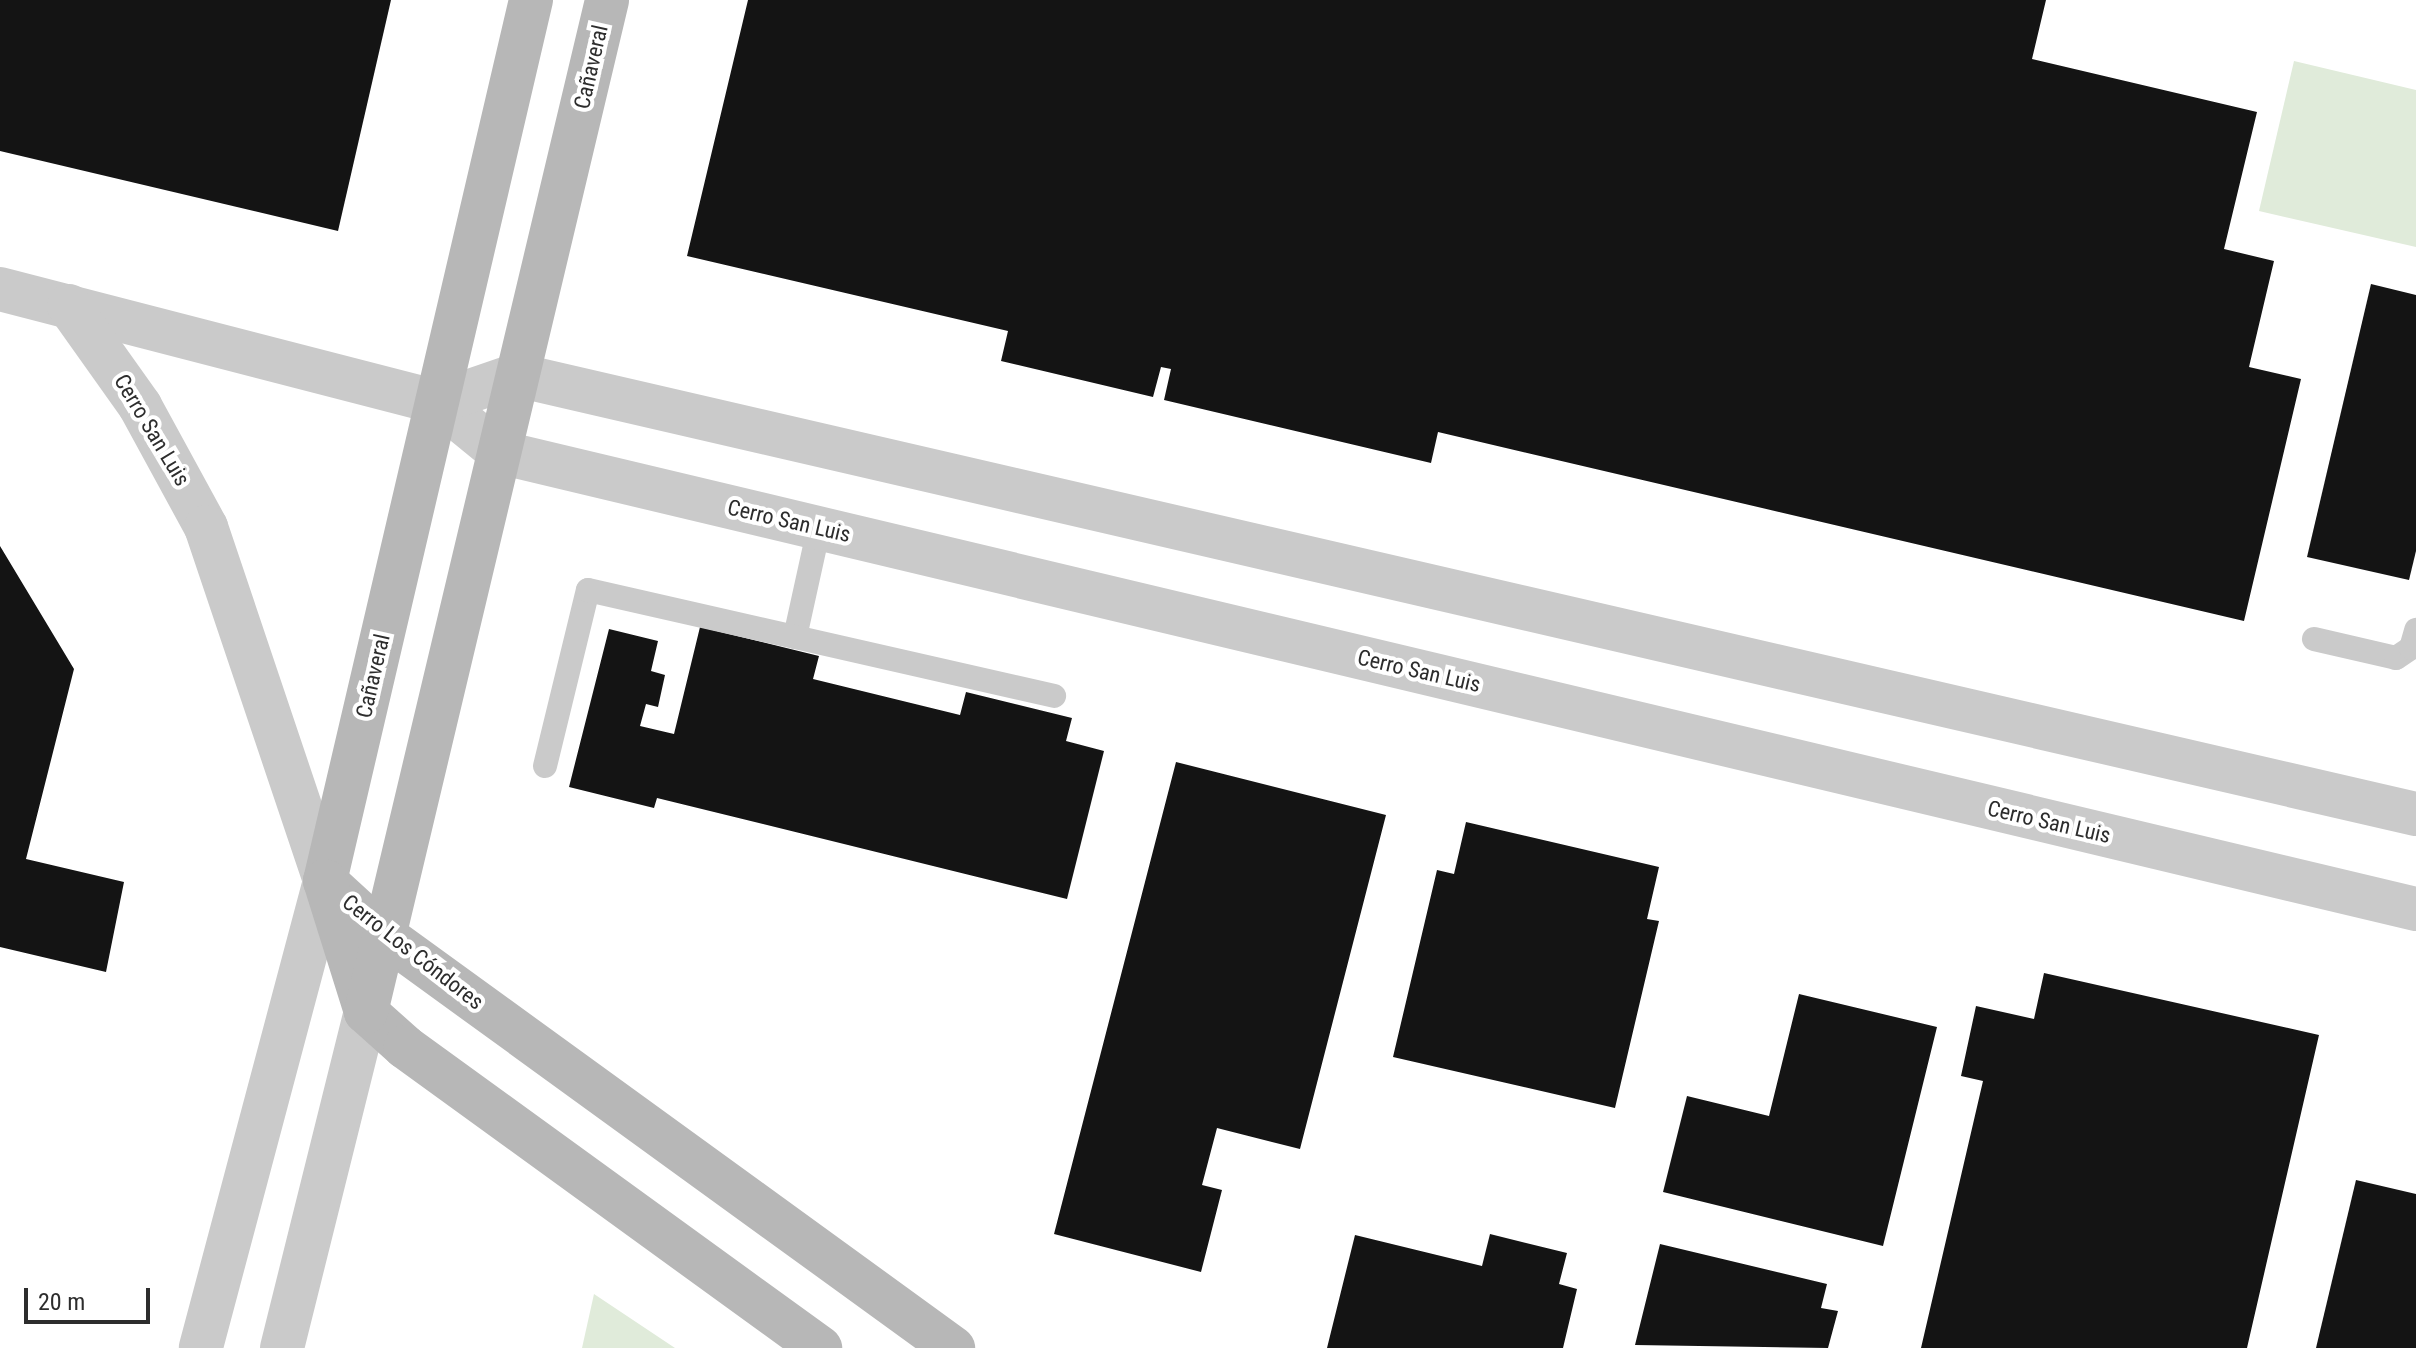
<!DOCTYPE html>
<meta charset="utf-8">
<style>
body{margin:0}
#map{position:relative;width:2416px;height:1348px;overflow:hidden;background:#fff;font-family:"Roboto Condensed",sans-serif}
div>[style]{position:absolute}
.green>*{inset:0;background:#e0ebda}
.building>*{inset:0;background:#141414}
.lane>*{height:24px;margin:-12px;padding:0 12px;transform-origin:12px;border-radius:12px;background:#cacaca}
.street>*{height:44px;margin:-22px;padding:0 22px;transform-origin:22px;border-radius:22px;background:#cacaca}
.secondary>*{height:44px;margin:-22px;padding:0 22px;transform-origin:22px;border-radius:22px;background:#b7b7b7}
span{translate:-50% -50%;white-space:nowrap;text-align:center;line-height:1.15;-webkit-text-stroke:8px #fff;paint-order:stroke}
.street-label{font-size:22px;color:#2d2d2d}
.scale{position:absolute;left:24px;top:1288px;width:126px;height:36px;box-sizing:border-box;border:4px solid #2d2d2d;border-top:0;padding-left:10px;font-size:24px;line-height:28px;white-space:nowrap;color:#2d2d2d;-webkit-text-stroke:6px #fff;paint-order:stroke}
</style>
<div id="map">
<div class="green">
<div style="clip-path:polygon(2294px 61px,2416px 90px,2416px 247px,2259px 211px)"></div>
<div style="clip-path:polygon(594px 1294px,675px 1348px,582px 1348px)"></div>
</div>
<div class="building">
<div style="clip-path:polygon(0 0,391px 0,338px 231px,0 151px)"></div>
<div style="clip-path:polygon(748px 0,2046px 0,2032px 59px,2257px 112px,2224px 249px,2274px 261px,2249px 367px,2301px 379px,2244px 621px,1438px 432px,1431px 463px,1164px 400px,1171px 369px,1161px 367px,1153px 397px,1001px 361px,1008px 331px,687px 256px)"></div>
<div style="clip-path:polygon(2371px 284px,2416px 295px,2416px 551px,2409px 580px,2307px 557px)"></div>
<div style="clip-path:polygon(0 546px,74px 669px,26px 859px,124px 882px,106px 972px,0 947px)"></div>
<div style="clip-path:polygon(700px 627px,819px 656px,813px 679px,960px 715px,966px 692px,1072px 718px,1066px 741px,1104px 751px,1067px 899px,657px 798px,654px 808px,569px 787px,609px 629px,658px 641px,651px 671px,665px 675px,658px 707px,646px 704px,640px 726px,674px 734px)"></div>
<div style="clip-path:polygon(1176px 762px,1386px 815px,1300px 1149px,1217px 1128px,1202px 1185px,1222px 1190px,1201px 1272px,1054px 1234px)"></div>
<div style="clip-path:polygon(1466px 822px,1659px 867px,1647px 919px,1659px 921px,1615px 1108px,1393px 1057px,1437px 870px,1454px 874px)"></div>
<div style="clip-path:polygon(2044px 973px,2319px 1035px,2247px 1348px,1921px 1348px,1983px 1081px,1961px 1076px,1976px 1006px,2034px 1019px)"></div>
<div style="clip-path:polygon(1799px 994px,1937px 1027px,1883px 1246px,1663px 1192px,1687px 1096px,1769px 1116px)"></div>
<div style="clip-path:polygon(2356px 1180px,2416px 1194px,2416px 1348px,2316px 1348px)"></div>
<div style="clip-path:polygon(1490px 1234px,1567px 1253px,1559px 1284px,1577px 1289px,1563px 1348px,1327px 1348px,1355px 1235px,1482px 1266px)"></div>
<div style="clip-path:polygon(1660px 1244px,1827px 1284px,1821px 1308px,1838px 1311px,1828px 1348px,1635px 1345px)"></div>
</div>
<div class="lane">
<div style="left:795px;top:637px;width:112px;rotate:-77.6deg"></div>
<div style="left:2314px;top:639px;width:84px;rotate:13deg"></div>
<div style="left:2396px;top:658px;width:18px;rotate:-34deg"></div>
<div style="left:2411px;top:648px;width:19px;rotate:-74deg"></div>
<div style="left:545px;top:766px;width:181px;rotate:-76.3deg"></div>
<div style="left:588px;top:590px;width:478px;rotate:12.8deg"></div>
</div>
<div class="street">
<div style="left:0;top:289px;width:452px;rotate:14.5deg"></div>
<div style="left:438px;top:402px;width:79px;rotate:39.3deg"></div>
<div style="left:499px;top:452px;width:1971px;rotate:13.41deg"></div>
<div style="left:69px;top:306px;width:123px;rotate:54.6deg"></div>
<div style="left:140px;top:406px;width:138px;rotate:61.4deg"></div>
<div style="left:206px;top:527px;width:373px;rotate:71.4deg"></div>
<div style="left:325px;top:881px;width:483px;rotate:104.9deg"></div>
<div style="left:438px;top:402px;width:83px;rotate:-18.9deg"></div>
<div style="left:517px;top:375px;width:1949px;rotate:13.02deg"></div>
<div style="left:282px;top:1348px;width:346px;rotate:-76deg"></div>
</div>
<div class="secondary">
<div style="left:325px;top:881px;width:905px;rotate:-76.84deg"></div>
<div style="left:325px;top:881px;width:81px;rotate:42.5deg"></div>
<div style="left:385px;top:936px;width:702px;rotate:35.96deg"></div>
<div style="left:325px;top:881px;width:137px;rotate:72.6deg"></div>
<div style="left:366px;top:1012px;width:52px;rotate:41.9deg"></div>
<div style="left:405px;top:1047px;width:513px;rotate:35.95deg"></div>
<div style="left:366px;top:1012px;width:1040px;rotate:-76.6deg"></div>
</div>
<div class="street-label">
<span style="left:591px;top:67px;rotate:-77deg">Cañaveral</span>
<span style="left:152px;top:430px;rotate:59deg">Cerro San Luis</span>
<span style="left:789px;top:521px;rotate:13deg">Cerro San Luis</span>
<span style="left:1419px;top:671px;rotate:13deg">Cerro San Luis</span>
<span style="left:373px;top:676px;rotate:-77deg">Cañaveral</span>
<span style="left:2049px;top:822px;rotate:13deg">Cerro San Luis</span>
<span style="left:413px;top:952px;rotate:38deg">Cerro Los Cóndores</span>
</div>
<div class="scale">20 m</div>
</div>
